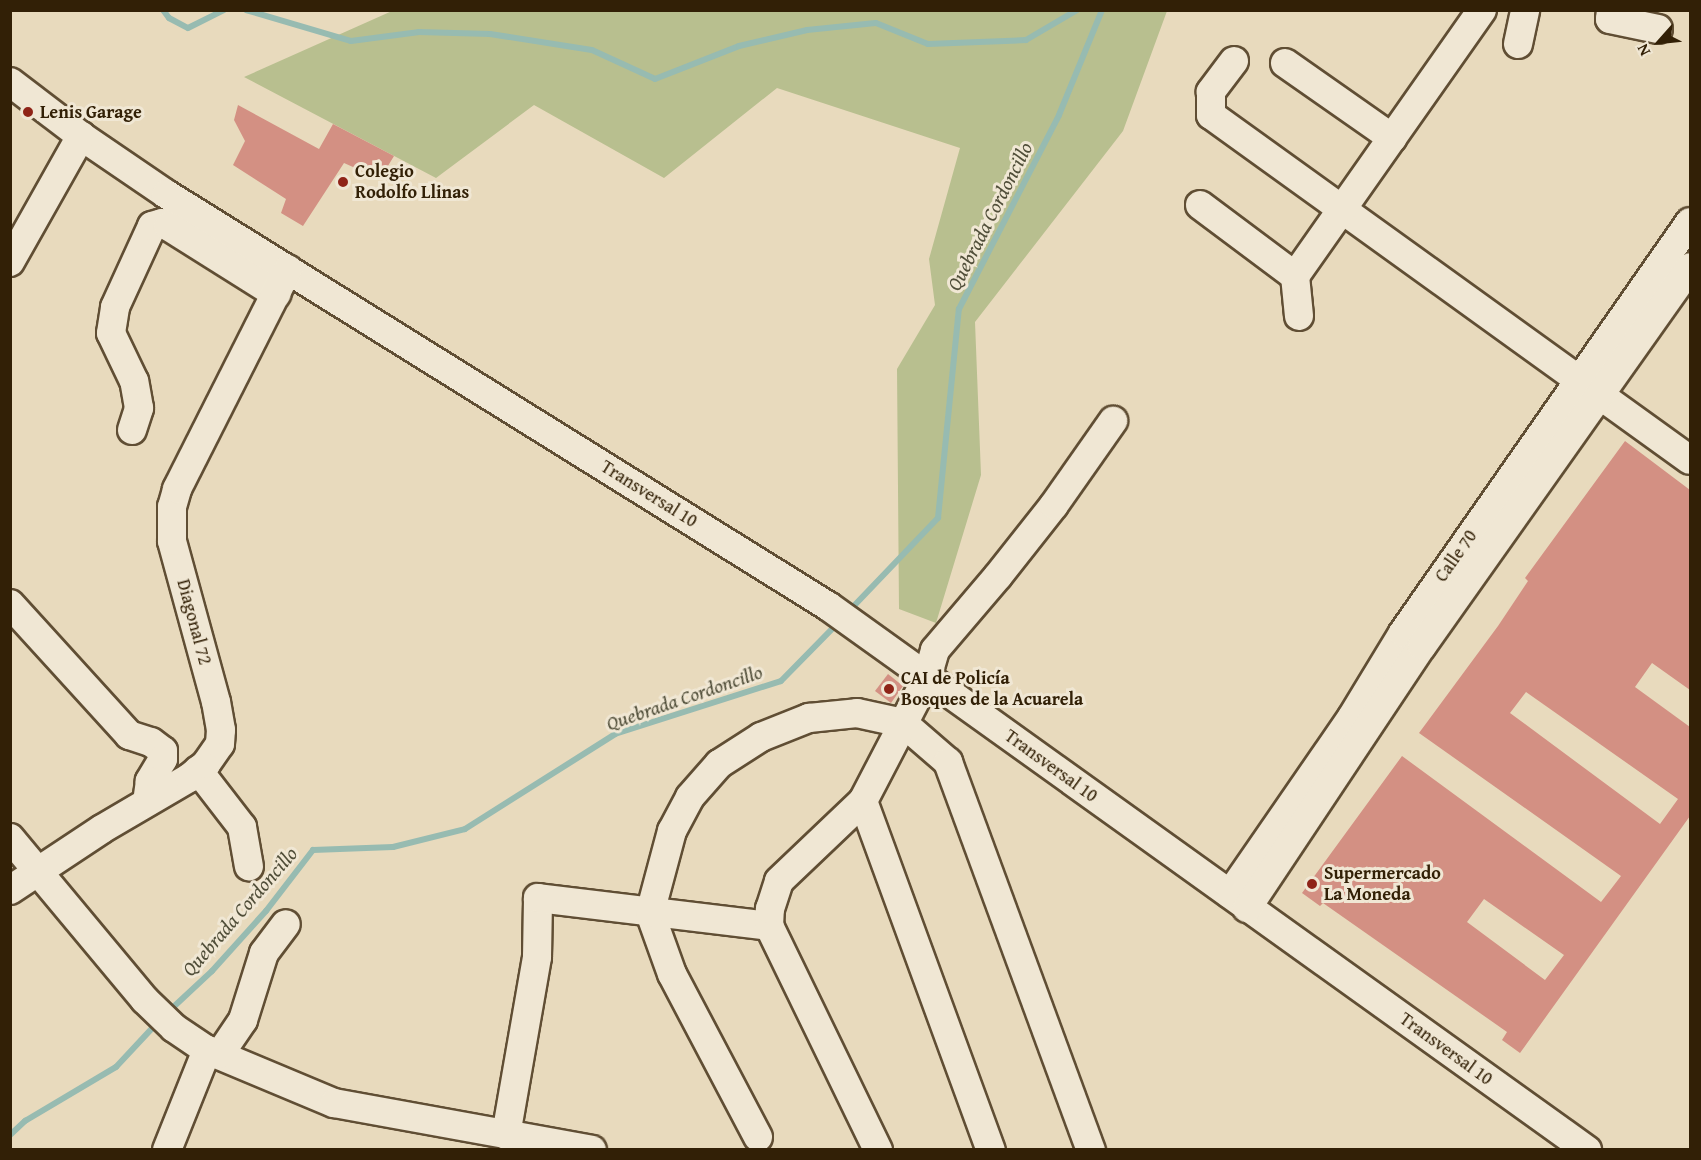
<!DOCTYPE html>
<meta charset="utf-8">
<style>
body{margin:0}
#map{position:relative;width:1701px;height:1160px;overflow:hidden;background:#e8dabd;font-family:"Gentium Book Plus",serif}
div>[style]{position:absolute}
.green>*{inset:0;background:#b8bf8f}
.stream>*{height:6px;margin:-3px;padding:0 3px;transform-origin:3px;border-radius:3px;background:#97bbb1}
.building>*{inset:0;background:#d39083}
.roads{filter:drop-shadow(2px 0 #604e34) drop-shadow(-2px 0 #604e34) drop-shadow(0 2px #604e34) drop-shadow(0 -2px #604e34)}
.minor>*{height:28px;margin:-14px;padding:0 14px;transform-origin:14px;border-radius:14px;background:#f0e7d4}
.dots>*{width:16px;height:16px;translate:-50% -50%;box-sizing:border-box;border:3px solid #f0e7d4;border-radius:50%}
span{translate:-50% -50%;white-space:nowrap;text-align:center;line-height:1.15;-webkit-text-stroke:6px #f0e7d4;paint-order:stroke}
.poi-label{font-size:18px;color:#322006;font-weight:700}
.left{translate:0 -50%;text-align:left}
.street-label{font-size:18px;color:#322006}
.water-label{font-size:20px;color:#504e39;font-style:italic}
.frame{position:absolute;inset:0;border:12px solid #322006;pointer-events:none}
.north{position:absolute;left:1629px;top:12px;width:60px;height:60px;-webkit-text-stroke:4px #f0e7d4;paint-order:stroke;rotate:243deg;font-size:16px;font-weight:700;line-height:24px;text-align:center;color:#322006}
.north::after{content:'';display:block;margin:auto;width:21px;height:27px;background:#322006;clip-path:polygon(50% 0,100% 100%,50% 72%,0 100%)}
</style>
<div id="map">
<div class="green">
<div style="clip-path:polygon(392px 11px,1167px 11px,1123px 131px,975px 322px,981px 475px,936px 623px,899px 609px,897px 369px,935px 305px,929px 259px,960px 148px,777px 88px,664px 178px,534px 105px,436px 178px,244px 77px)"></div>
</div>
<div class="stream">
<div style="left:163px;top:10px;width:10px;rotate:53deg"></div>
<div style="left:169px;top:18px;width:21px;rotate:28deg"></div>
<div style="left:188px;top:28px;width:40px;rotate:-26.6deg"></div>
<div style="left:246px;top:10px;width:109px;rotate:16.4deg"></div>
<div style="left:351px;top:41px;width:69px;rotate:-7.5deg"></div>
<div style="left:419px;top:32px;width:71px;rotate:1.6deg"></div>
<div style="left:490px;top:34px;width:103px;rotate:8.9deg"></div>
<div style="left:592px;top:50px;width:69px;rotate:24.7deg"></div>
<div style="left:655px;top:79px;width:90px;rotate:-21.4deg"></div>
<div style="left:739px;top:46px;width:70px;rotate:-13.2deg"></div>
<div style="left:807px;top:30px;width:69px;rotate:-5.8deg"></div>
<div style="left:876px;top:23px;width:56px;rotate:22deg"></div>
<div style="left:928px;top:44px;width:98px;rotate:-2.3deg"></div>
<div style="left:1026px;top:40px;width:59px;rotate:-30.5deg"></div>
<div style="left:849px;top:611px;width:129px;rotate:-46.3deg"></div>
<div style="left:938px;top:518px;width:210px;rotate:-84.3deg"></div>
<div style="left:959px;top:309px;width:218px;rotate:-62.7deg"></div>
<div style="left:1059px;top:115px;width:113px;rotate:-67.7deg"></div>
<div style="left:168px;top:1012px;width:60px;rotate:-43deg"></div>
<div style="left:212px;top:971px;width:81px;rotate:-48deg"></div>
<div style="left:266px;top:911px;width:77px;rotate:-52.4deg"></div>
<div style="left:313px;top:850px;width:80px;rotate:-2.1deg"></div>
<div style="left:393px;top:847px;width:74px;rotate:-14deg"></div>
<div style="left:465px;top:829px;width:178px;rotate:-32.3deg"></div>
<div style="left:615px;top:734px;width:174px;rotate:-17.7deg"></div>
<div style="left:781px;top:681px;width:81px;rotate:-45.5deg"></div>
<div style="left:10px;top:1135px;width:21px;rotate:-43deg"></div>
<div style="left:25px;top:1121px;width:106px;rotate:-30.7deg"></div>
<div style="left:116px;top:1067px;width:62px;rotate:-47deg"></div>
</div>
<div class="building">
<div style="clip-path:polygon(238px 105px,319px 149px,333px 124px,394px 156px,380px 179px,344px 163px,303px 226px,281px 213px,286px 199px,233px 165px,245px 141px,234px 120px)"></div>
<div style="clip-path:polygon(evenodd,1625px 441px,1690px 490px,1690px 690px,1652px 663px,1635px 687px,1690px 727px,1690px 816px,1520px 1053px,1502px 1040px,1507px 1032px,1323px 903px,1320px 906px,1302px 893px,1402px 756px,1601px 902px,1621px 876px,1419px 733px,1498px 626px,1528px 581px,1525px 578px,1625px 441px,1526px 692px,1678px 799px,1660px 824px,1510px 713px,1526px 692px,1625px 441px,1484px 899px,1564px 955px,1545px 980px,1467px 922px,1484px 899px)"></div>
<div style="clip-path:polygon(888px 674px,903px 686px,891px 703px,875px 691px)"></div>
</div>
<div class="roads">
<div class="minor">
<div style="left:1611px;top:10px;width:9px;rotate:96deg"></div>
<div style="left:1610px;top:19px;width:49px;rotate:11.8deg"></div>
<div style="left:1518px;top:44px;width:35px;rotate:-78deg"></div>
<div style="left:1234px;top:61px;width:39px;rotate:127deg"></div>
<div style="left:1211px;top:92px;width:23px;rotate:90deg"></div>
<div style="left:1211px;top:115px;width:590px;rotate:35.76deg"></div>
<div style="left:1285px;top:63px;width:131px;rotate:35deg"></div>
<div style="left:10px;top:82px;width:89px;rotate:37.3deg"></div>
<div style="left:81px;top:136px;width:103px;rotate:34.3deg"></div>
<div style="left:166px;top:194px;width:780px;rotate:31.9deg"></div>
<div style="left:828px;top:606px;width:934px;rotate:35.63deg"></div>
<div style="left:1200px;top:205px;width:119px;rotate:36.8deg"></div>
<div style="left:10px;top:262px;width:145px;rotate:-60.6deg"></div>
<div style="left:1299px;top:316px;width:40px;rotate:-95.7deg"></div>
<div style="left:1295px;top:276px;width:325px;rotate:-54.9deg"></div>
<div style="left:132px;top:430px;width:23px;rotate:-72deg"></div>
<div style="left:139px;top:408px;width:27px;rotate:-100deg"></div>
<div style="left:134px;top:381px;width:53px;rotate:-115.6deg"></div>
<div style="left:111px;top:333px;width:26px;rotate:-81deg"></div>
<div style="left:115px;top:307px;width:89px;rotate:-65.4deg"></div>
<div style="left:152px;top:226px;width:10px;rotate:-17deg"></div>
<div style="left:162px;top:223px;width:7px;rotate:27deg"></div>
<div style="left:168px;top:226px;width:128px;rotate:32.2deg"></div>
<div style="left:10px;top:604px;width:177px;rotate:47.7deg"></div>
<div style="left:129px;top:735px;width:23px;rotate:18deg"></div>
<div style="left:151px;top:742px;width:15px;rotate:37deg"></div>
<div style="left:163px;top:751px;width:8px;rotate:90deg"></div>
<div style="left:163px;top:759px;width:26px;rotate:121deg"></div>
<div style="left:150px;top:781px;width:21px;rotate:98deg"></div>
<div style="left:198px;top:770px;width:72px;rotate:52.3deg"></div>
<div style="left:242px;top:827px;width:40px;rotate:80deg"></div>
<div style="left:863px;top:801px;width:372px;rotate:69.9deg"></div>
<div style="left:10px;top:838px;width:211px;rotate:50.2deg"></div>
<div style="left:145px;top:1000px;width:40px;rotate:44deg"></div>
<div style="left:174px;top:1028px;width:40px;rotate:34deg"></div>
<div style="left:207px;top:1050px;width:138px;rotate:22.7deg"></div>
<div style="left:334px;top:1103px;width:262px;rotate:10.3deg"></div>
<div style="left:10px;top:890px;width:110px;rotate:-33.5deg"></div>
<div style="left:102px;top:829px;width:101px;rotate:-30.4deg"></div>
<div style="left:189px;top:778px;width:22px;rotate:-39deg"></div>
<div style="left:206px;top:764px;width:24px;rotate:-55deg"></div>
<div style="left:220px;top:744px;width:14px;rotate:-86deg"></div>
<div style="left:221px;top:730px;width:28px;rotate:-100deg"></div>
<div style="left:216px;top:702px;width:167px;rotate:-105.3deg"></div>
<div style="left:172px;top:541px;width:34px;rotate:-90deg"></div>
<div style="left:172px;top:507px;width:19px;rotate:-74deg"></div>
<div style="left:177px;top:489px;width:246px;rotate:-63.2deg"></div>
<div style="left:1230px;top:894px;width:215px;rotate:-55.4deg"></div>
<div style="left:1352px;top:717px;width:98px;rotate:-58.7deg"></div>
<div style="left:1403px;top:633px;width:501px;rotate:-55.07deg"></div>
<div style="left:1247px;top:908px;width:315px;rotate:-56.3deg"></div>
<div style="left:1422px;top:646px;width:464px;rotate:-54.7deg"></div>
<div style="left:220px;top:1054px;width:41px;rotate:-55.9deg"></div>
<div style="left:243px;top:1020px;width:70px;rotate:-72.6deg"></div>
<div style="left:264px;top:953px;width:36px;rotate:-53deg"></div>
<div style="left:506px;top:1135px;width:181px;rotate:-80.1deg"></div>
<div style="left:537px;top:957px;width:59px;rotate:-89deg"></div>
<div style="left:538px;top:898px;width:233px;rotate:6.9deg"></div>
<div style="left:758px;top:1137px;width:184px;rotate:-117.8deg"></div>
<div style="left:672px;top:974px;width:65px;rotate:-109.8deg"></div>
<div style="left:650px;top:913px;width:85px;rotate:-75deg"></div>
<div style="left:672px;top:831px;width:38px;rotate:-62deg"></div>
<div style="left:690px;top:797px;width:44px;rotate:-48.7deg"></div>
<div style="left:719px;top:764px;width:50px;rotate:-32.7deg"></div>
<div style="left:761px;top:737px;width:52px;rotate:-21.6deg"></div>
<div style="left:809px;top:718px;width:48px;rotate:-5.9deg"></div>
<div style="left:857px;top:713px;width:47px;rotate:12.3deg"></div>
<div style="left:903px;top:723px;width:60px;rotate:40.9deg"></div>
<div style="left:948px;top:762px;width:414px;rotate:69.8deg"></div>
<div style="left:167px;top:1150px;width:108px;rotate:-68.2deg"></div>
<div style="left:878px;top:1150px;width:249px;rotate:-115.9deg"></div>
<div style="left:769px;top:926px;width:17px;rotate:-87deg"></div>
<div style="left:770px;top:909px;width:29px;rotate:-72deg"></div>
<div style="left:779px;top:881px;width:116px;rotate:-43.6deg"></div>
<div style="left:863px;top:801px;width:139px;rotate:-62.5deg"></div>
<div style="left:927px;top:678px;width:29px;rotate:-74deg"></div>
<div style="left:935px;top:650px;width:97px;rotate:-49.6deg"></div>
<div style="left:998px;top:576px;width:90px;rotate:-51.7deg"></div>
<div style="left:1054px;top:505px;width:103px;rotate:-54.9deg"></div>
</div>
</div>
<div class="dots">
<div style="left:28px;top:112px;background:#8f2418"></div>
<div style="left:343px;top:182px;background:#8f2418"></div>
<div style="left:889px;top:689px;background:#8f2418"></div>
<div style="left:1312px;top:884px;background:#8f2418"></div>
</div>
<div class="poi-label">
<span class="left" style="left:40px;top:112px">Lenis Garage</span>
<span class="left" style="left:355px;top:182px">Colegio<br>Rodolfo Llinas</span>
<span class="left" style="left:901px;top:689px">CAI de Policía<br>Bosques de la Acuarela</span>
<span class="left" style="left:1324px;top:884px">Supermercado<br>La Moneda</span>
</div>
<div class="street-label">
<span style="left:649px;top:494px;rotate:32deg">Transversal 10</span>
<span style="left:1456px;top:556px;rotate:-55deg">Calle 70</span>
<span style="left:194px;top:622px;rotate:75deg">Diagonal 72</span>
<span style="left:1051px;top:766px;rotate:36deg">Transversal 10</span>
<span style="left:1446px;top:1049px;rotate:36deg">Transversal 10</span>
</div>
<div class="water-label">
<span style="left:989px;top:216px;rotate:-63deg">Quebrada Cordoncillo</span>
<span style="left:684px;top:697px;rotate:-19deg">Quebrada Cordoncillo</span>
<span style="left:239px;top:911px;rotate:-49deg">Quebrada Cordoncillo</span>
</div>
<div class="frame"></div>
<div class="north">N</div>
</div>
